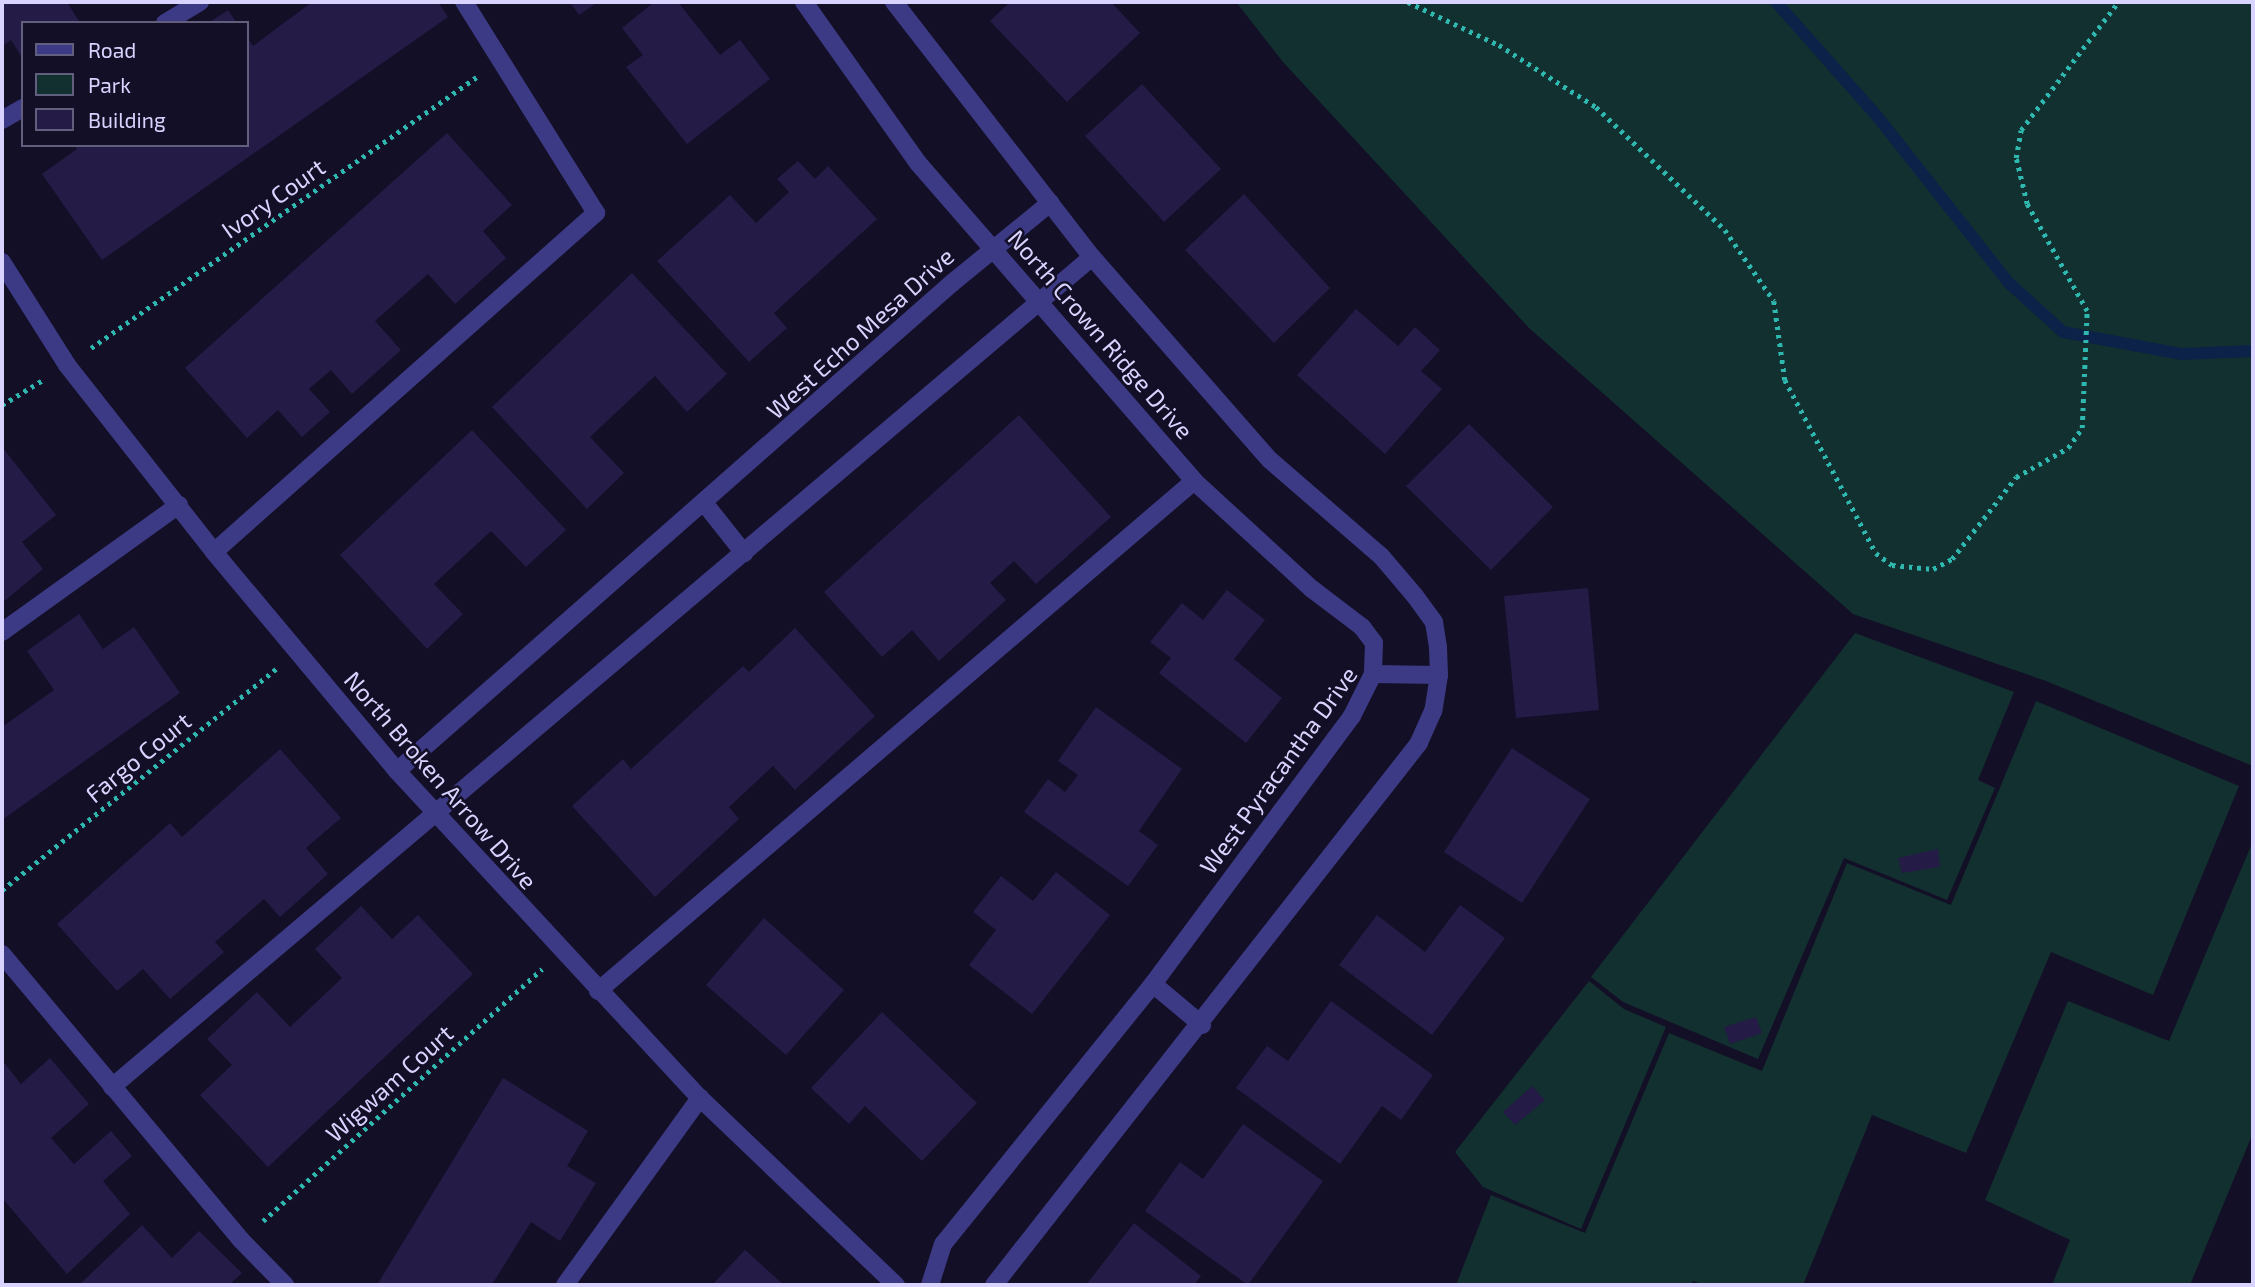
<!DOCTYPE html>
<style>
body{margin:0}
#map{position:relative;width:2255px;height:1287px;overflow:hidden;background:#130f26;font-family:"Exo 2",sans-serif}
div>[style]{position:absolute}
.green>*{inset:0;background:#12302f}
.stream>*{height:12px;margin:-6px;padding:0 6px;transform-origin:6px;border-radius:6px;background:#0c2248}
.building>*{inset:0;background:#241b47}
.path>*{height:4.5px;margin-top:-2.25px;transform-origin:0;background:repeating-linear-gradient(90deg,#2fb8b0 0 3.5px,transparent 0 8.5px)}
.minor>*{height:18px;margin:-9px;padding:0 9px;transform-origin:9px;border-radius:9px;background:#3d3a85}
span{translate:-50% -50%;white-space:nowrap;text-align:center;line-height:1.15;-webkit-text-stroke:5px #130f26;paint-order:stroke}
.street-label{font-size:24px;color:#d9d4ff}
.frame{position:absolute;inset:0;border:4px solid #d9d4ff;pointer-events:none}
.legend{position:absolute;left:21px;top:21px;width:228px;height:126px;box-sizing:border-box;background:#130f26;border:2px solid #625e7d;margin:0;padding:9px 12px;list-style:none;font-size:21px;color:#d9d4ff}
.legend li{display:flex;align-items:center;gap:14px;height:35px}
.legend b{width:35px;border:2px solid #625e7d}
</style>
<div id="map">
<div class="green">
<div style="clip-path:polygon(1236px 2px,2253px 2px,2253px 766px,2046px 681px,1853px 614px,1529px 328px,1283px 62px)"></div>
<div style="clip-path:polygon(1855px 633px,2014px 692px,1978px 780px,1995px 788px,1947px 900px,1844px 858px,1758px 1059px,1623px 1002px,1591px 977px)"></div>
<div style="clip-path:polygon(2036px 701px,2239px 786px,2153px 995px,2051px 952px,1966px 1153px,1872px 1115px,1803px 1285px,1705px 1285px,1693px 1281px,1691px 1285px,1456px 1285px,1491px 1195px,1585px 1233px,1669px 1033px,1762px 1071px,1847px 863px,1951px 905px)"></div>
<div style="clip-path:polygon(2253px 841px,2253px 1133px,2190px 1285px,2052px 1285px,2070px 1240px,1985px 1200px,2068px 1001px,2169px 1041px)"></div>
<div style="clip-path:polygon(1589px 981px,1624px 1009px,1666px 1027px,1581px 1229px,1483px 1187px,1455px 1152px)"></div>
</div>
<div class="stream">
<div style="left:1776px;top:2px;width:152px;rotate:48.5deg"></div>
<div style="left:1877px;top:116px;width:213px;rotate:51.7deg"></div>
<div style="left:2009px;top:283px;width:73px;rotate:42.2deg"></div>
<div style="left:2063px;top:332px;width:121px;rotate:10.5deg"></div>
<div style="left:2182px;top:354px;width:71px;rotate:-2.4deg"></div>
</div>
<div class="building">
<div style="clip-path:polygon(2px 2px,67px 2px,80px 23px,23px 23px,23px 59px,11px 40px,2px 46px)"></div>
<div style="clip-path:polygon(312px 2px,438px 2px,448px 17px,102px 260px,42px 174px,77px 149px,74px 145px,247px 145px,247px 37px,253px 46px)"></div>
<div style="clip-path:polygon(570px 2px,598px 2px,579px 15px)"></div>
<div style="clip-path:polygon(654px 2px,678px 2px,720px 55px,740px 40px,770px 79px,687px 144px,626px 67px,643px 55px,622px 28px)"></div>
<div style="clip-path:polygon(1010px 2px,1111px 2px,1140px 33px,1067px 102px,990px 21px)"></div>
<div style="clip-path:polygon(228px 10px,237px 23px,208px 23px)"></div>
<div style="clip-path:polygon(1142px 84px,1221px 169px,1164px 222px,1085px 136px)"></div>
<div style="clip-path:polygon(447px 133px,512px 205px,483px 231px,506px 258px,455px 304px,428px 274px,375px 321px,401px 350px,352px 394px,331px 370px,309px 389px,330px 412px,302px 437px,278px 410px,247px 438px,185px 368px)"></div>
<div style="clip-path:polygon(798px 161px,815px 179px,828px 166px,877px 219px,774px 313px,787px 328px,749px 362px,657px 261px,730px 195px,756px 223px,789px 192px,777px 179px)"></div>
<div style="clip-path:polygon(1244px 194px,1330px 288px,1274px 343px,1185px 250px)"></div>
<div style="clip-path:polygon(632px 273px,727px 374px,687px 412px,655px 376px,590px 437px,624px 473px,587px 509px,492px 407px)"></div>
<div style="clip-path:polygon(1356px 309px,1398px 346px,1415px 327px,1440px 350px,1421px 371px,1442px 389px,1385px 454px,1297px 375px)"></div>
<div style="clip-path:polygon(1019px 415px,1111px 517px,1036px 584px,1014px 561px,990px 583px,1006px 600px,939px 661px,912px 630px,882px 657px,824px 592px)"></div>
<div style="clip-path:polygon(1469px 424px,1553px 507px,1491px 570px,1406px 486px)"></div>
<div style="clip-path:polygon(472px 430px,566px 530px,526px 567px,491px 531px,434px 584px,463px 614px,427px 649px,340px 555px)"></div>
<div style="clip-path:polygon(2px 447px,56px 515px,22px 542px,43px 569px,2px 603px)"></div>
<div style="clip-path:polygon(1588px 588px,1599px 710px,1516px 718px,1504px 596px)"></div>
<div style="clip-path:polygon(1227px 590px,1265px 620px,1234px 659px,1282px 698px,1246px 743px,1159px 673px,1171px 658px,1150px 642px,1182px 603px,1203px 620px)"></div>
<div style="clip-path:polygon(79px 614px,103px 649px,134px 627px,180px 693px,2px 820px,2px 727px,54px 690px,27px 651px)"></div>
<div style="clip-path:polygon(795px 628px,875px 716px,795px 790px,773px 766px,729px 807px,739px 819px,655px 897px,572px 806px,623px 759px,631px 769px,743px 666px,749px 672px)"></div>
<div style="clip-path:polygon(1096px 707px,1182px 769px,1139px 831px,1158px 845px,1128px 886px,1024px 812px,1048px 779px,1065px 792px,1078px 775px,1058px 761px)"></div>
<div style="clip-path:polygon(1512px 748px,1590px 799px,1522px 903px,1444px 852px)"></div>
<div style="clip-path:polygon(280px 749px,341px 818px,306px 848px,328px 874px,280px 917px,264px 899px,215px 942px,224px 952px,170px 999px,143px 969px,117px 991px,57px 924px,170px 823px,182px 837px)"></div>
<div style="clip-path:polygon(1938px 849px,1940px 867px,1902px 873px,1898px 858px)"></div>
<div style="clip-path:polygon(1056px 872px,1110px 915px,1032px 1014px,969px 965px,996px 930px,973px 912px,1001px 876px,1033px 901px)"></div>
<div style="clip-path:polygon(1460px 905px,1505px 938px,1432px 1035px,1339px 965px,1377px 915px,1425px 952px)"></div>
<div style="clip-path:polygon(361px 906px,392px 939px,418px 915px,473px 974px,268px 1167px,200px 1095px,232px 1065px,207px 1039px,257px 992px,290px 1027px,342px 978px,315px 949px)"></div>
<div style="clip-path:polygon(764px 918px,844px 990px,786px 1055px,706px 985px)"></div>
<div style="clip-path:polygon(1331px 1001px,1433px 1075px,1401px 1120px,1382px 1106px,1340px 1164px,1236px 1088px,1267px 1046px,1288px 1061px)"></div>
<div style="clip-path:polygon(882px 1012px,977px 1103px,922px 1161px,865px 1106px,849px 1124px,811px 1088px)"></div>
<div style="clip-path:polygon(1756px 1017px,1762px 1033px,1730px 1044px,1724px 1027px)"></div>
<div style="clip-path:polygon(50px 1058px,89px 1104px,51px 1138px,74px 1164px,111px 1131px,132px 1156px,103px 1181px,130px 1214px,67px 1274px,2px 1198px,2px 1060px,21px 1084px)"></div>
<div style="clip-path:polygon(503px 1078px,588px 1131px,567px 1166px,596px 1183px,560px 1241px,531px 1222px,493px 1283px,498px 1285px,377px 1285px)"></div>
<div style="clip-path:polygon(1532px 1086px,1545px 1100px,1515px 1125px,1503px 1112px)"></div>
<div style="clip-path:polygon(1243px 1124px,1323px 1181px,1248px 1285px,1145px 1211px,1180px 1162px,1203px 1179px)"></div>
<div style="clip-path:polygon(1134px 1223px,1201px 1276px,1194px 1285px,1086px 1285px)"></div>
<div style="clip-path:polygon(142px 1225px,172px 1258px,199px 1231px,242px 1273px,229px 1285px,79px 1285px)"></div>
<div style="clip-path:polygon(745px 1250px,784px 1285px,712px 1285px)"></div>
</div>
<div class="path">
<div style="left:1408px;top:2px;width:101px;rotate:25.3deg"></div>
<div style="left:1499px;top:45px;width:115px;rotate:32.6deg"></div>
<div style="left:1596px;top:107px;width:178px;rotate:43.6deg"></div>
<div style="left:1725px;top:230px;width:86px;rotate:55.4deg"></div>
<div style="left:1774px;top:301px;width:80px;rotate:82.1deg"></div>
<div style="left:1785px;top:380px;width:195px;rotate:62.3deg"></div>
<div style="left:1876px;top:553px;width:20px;rotate:37deg"></div>
<div style="left:1892px;top:565px;width:41px;rotate:5.6deg"></div>
<div style="left:1933px;top:569px;width:21px;rotate:-28deg"></div>
<div style="left:1952px;top:559px;width:104px;rotate:-52deg"></div>
<div style="left:2016px;top:477px;width:60px;rotate:-29.1deg"></div>
<div style="left:2068px;top:448px;width:24px;rotate:-55deg"></div>
<div style="left:2082px;top:428px;width:117px;rotate:-87.6deg"></div>
<div style="left:2087px;top:311px;width:123px;rotate:-119.3deg"></div>
<div style="left:2027px;top:204px;width:47px;rotate:-103.4deg"></div>
<div style="left:2016px;top:158px;width:28px;rotate:-80deg"></div>
<div style="left:2021px;top:130px;width:161px;rotate:-52.8deg"></div>
<div style="left:91px;top:348px;width:471px;rotate:-35.1deg"></div>
<div style="left:2px;top:405px;width:48px;rotate:-31.4deg"></div>
<div style="left:2px;top:890px;width:352px;rotate:-38.9deg"></div>
<div style="left:263px;top:1221px;width:376px;rotate:-42.1deg"></div>
</div>
<div class="minor">
<div style="left:804px;top:2px;width:197px;rotate:54.7deg"></div>
<div style="left:918px;top:163px;width:421px;rotate:49deg"></div>
<div style="left:1194px;top:481px;width:160px;rotate:42.5deg"></div>
<div style="left:1312px;top:589px;width:63px;rotate:37.2deg"></div>
<div style="left:1362px;top:627px;width:20px;rotate:53deg"></div>
<div style="left:1374px;top:643px;width:31px;rotate:92deg"></div>
<div style="left:1373px;top:674px;width:47px;rotate:116.6deg"></div>
<div style="left:1352px;top:716px;width:334px;rotate:126.6deg"></div>
<div style="left:1153px;top:984px;width:334px;rotate:128.9deg"></div>
<div style="left:943px;top:1244px;width:43px;rotate:107.6deg"></div>
<div style="left:894px;top:2px;width:323px;rotate:52.2deg"></div>
<div style="left:1092px;top:257px;width:270px;rotate:48.8deg"></div>
<div style="left:1270px;top:460px;width:147px;rotate:40.9deg"></div>
<div style="left:1381px;top:556px;width:52px;rotate:49.6deg"></div>
<div style="left:1415px;top:596px;width:32px;rotate:54deg"></div>
<div style="left:1434px;top:622px;width:25px;rotate:81deg"></div>
<div style="left:1438px;top:647px;width:28px;rotate:88deg"></div>
<div style="left:1439px;top:675px;width:36px;rotate:99deg"></div>
<div style="left:1433px;top:711px;width:35px;rotate:114deg"></div>
<div style="left:1419px;top:743px;width:689px;rotate:128.1deg"></div>
<div style="left:165px;top:23px;width:41px;rotate:-31deg"></div>
<div style="left:2px;top:120px;width:24px;rotate:-30deg"></div>
<div style="left:2px;top:262px;width:122px;rotate:57.7deg"></div>
<div style="left:67px;top:365px;width:238px;rotate:51.8deg"></div>
<div style="left:214px;top:552px;width:285px;rotate:50.1deg"></div>
<div style="left:397px;top:771px;width:446px;rotate:47.2deg"></div>
<div style="left:700px;top:1098px;width:271px;rotate:43.7deg"></div>
<div style="left:705px;top:504px;width:63px;rotate:51.5deg"></div>
<div style="left:214px;top:552px;width:511px;rotate:-41.59deg"></div>
<div style="left:596px;top:213px;width:249px;rotate:-122deg"></div>
<div style="left:2px;top:632px;width:218px;rotate:-35.7deg"></div>
<div style="left:1373px;top:674px;width:66px;rotate:0.9deg"></div>
<div style="left:397px;top:771px;width:739px;rotate:-41.32deg"></div>
<div style="left:952px;top:283px;width:127px;rotate:-39.2deg"></div>
<div style="left:2px;top:954px;width:373px;rotate:50.1deg"></div>
<div style="left:241px;top:1240px;width:63px;rotate:45.6deg"></div>
<div style="left:1153px;top:984px;width:64px;rotate:39.9deg"></div>
<div style="left:598px;top:991px;width:784px;rotate:-40.55deg"></div>
<div style="left:112px;top:1087px;width:1284px;rotate:-40.26deg"></div>
<div style="left:565px;top:1285px;width:231px;rotate:-54.2deg"></div>
</div>
<div class="street-label">
<span style="left:273px;top:198px;rotate:-35deg">Ivory Court</span>
<span style="left:860px;top:333px;rotate:-42deg">West Echo Mesa Drive</span>
<span style="left:1101px;top:334px;rotate:49deg">North Crown Ridge Drive</span>
<span style="left:138px;top:757px;rotate:-39deg">Fargo Court</span>
<span style="left:1278px;top:770px;rotate:-54deg">West Pyracantha Drive</span>
<span style="left:441px;top:780px;rotate:49deg">North Broken Arrow Drive</span>
<span style="left:389px;top:1083px;rotate:-42deg">Wigwam Court</span>
</div>
<div class="frame"></div>
<ul class="legend">
<li><b style="height:9px;background:#3d3a85"></b>Road</li>
<li><b style="height:19px;background:#12302f"></b>Park</li>
<li><b style="height:19px;background:#241b47"></b>Building</li>
</ul>
</div>
